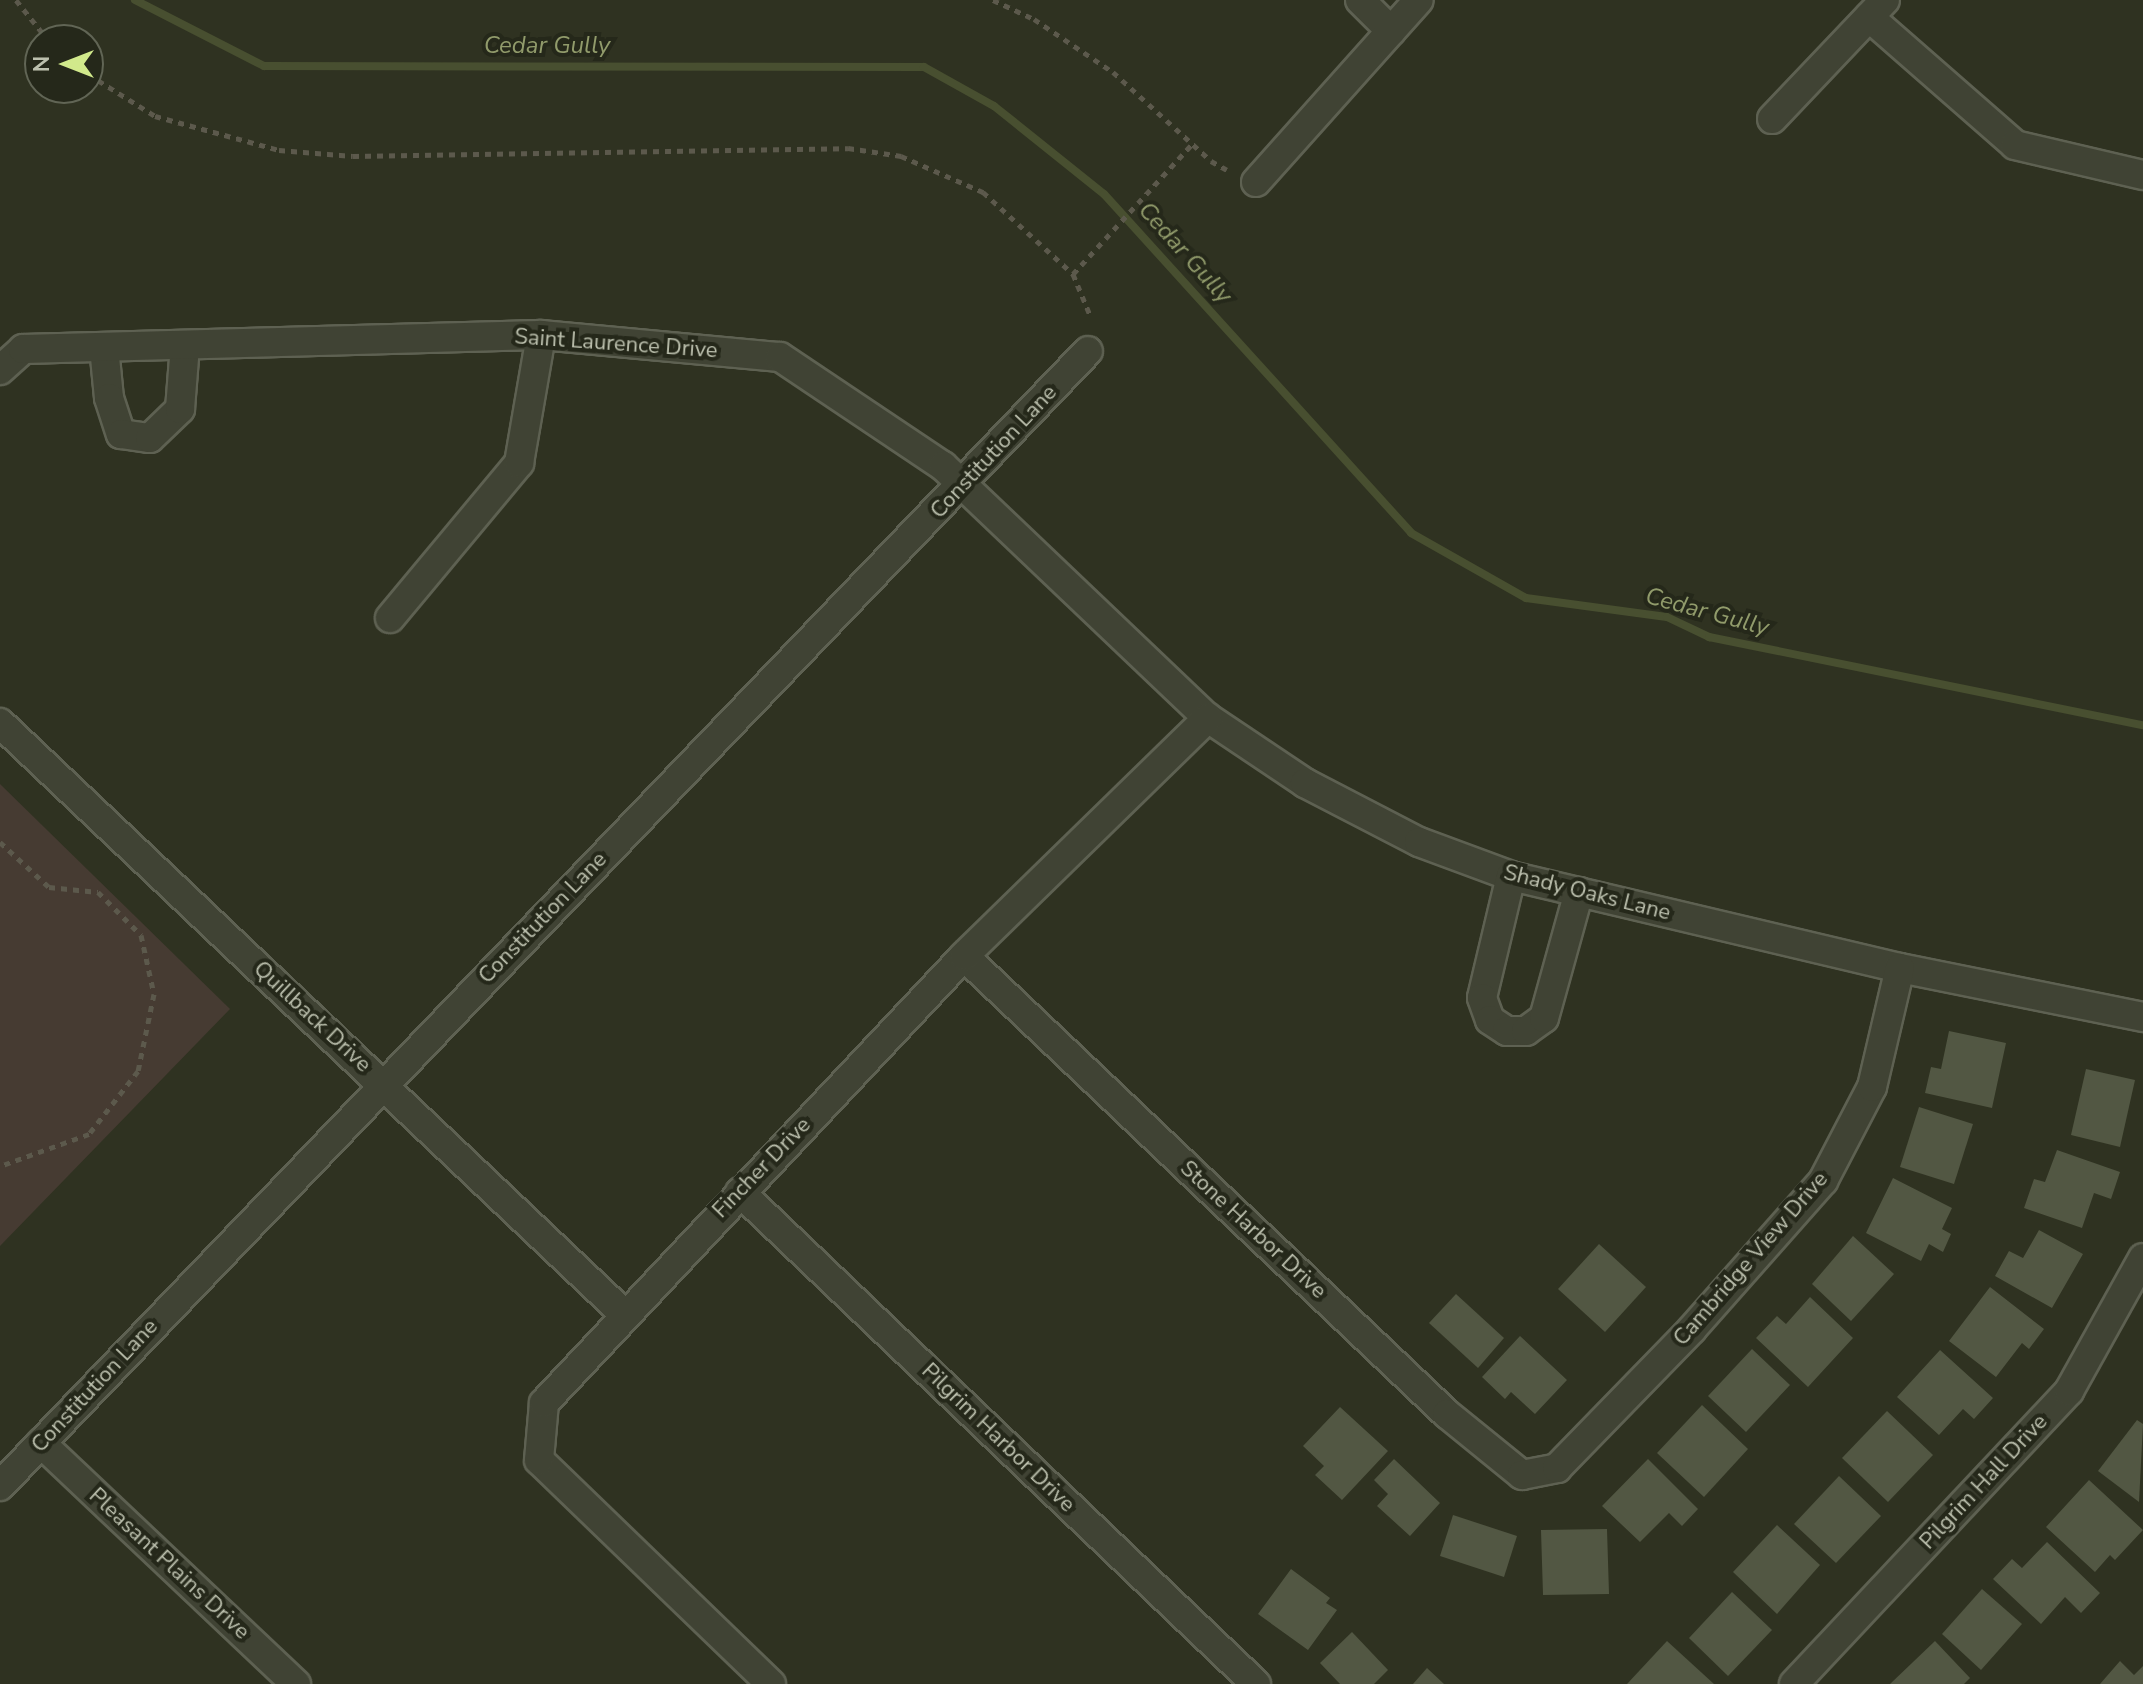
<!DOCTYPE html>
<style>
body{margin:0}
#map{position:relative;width:2143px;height:1684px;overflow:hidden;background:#2f3221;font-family:"Nunito Sans",sans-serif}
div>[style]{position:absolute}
.green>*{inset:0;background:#463b32}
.stream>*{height:8px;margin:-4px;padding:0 4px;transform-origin:4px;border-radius:4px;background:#484f30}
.building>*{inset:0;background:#525743}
.path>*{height:5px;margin-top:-2.5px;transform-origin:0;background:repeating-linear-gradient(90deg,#5c594c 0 6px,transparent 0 12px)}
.roads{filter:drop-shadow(2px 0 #5e6152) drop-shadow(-2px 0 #5e6152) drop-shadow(0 2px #5e6152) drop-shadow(0 -2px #5e6152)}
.street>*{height:28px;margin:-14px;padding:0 14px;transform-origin:14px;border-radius:14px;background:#404334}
span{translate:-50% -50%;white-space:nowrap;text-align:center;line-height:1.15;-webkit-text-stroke:8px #25281a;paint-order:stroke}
.street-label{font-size:22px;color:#bcc0ae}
.water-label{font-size:24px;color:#919b6b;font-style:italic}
.north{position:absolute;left:24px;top:24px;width:80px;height:80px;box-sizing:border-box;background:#25281a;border:2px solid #616555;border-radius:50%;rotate:270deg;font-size:22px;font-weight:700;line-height:32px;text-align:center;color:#bcc0ae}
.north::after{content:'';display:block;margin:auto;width:28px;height:36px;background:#d1e98b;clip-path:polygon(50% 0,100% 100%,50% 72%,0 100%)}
</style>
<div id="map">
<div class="green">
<div style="clip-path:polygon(0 784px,230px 1009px,0 1246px)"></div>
</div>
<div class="stream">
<div style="left:135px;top:0;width:145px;rotate:27.1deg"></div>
<div style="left:264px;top:66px;width:660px;rotate:0.09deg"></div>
<div style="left:924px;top:67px;width:80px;rotate:29.1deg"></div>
<div style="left:994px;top:106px;width:141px;rotate:38.7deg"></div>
<div style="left:1104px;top:194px;width:457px;rotate:47.8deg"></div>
<div style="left:1411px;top:533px;width:132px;rotate:29.5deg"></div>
<div style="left:1526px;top:598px;width:142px;rotate:7.7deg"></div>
<div style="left:1667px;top:617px;width:47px;rotate:25.5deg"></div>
<div style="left:1709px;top:637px;width:443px;rotate:11.5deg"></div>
</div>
<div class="building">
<div style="clip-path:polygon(1949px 1031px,2006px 1043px,1992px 1108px,1925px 1093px,1931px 1067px,1941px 1069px)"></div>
<div style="clip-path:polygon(2086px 1069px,2135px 1080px,2120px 1147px,2071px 1135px)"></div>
<div style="clip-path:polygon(1919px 1107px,1973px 1124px,1954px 1184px,1900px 1167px)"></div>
<div style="clip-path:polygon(2057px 1150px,2120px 1172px,2111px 1199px,2094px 1193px,2082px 1228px,2024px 1208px,2034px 1179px,2045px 1182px)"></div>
<div style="clip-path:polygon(1893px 1178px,1952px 1208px,1942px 1229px,1951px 1234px,1943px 1252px,1929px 1244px,1921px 1261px,1866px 1233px)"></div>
<div style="clip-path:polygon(2039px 1230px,2083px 1254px,2052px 1308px,1995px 1276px,2009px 1251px,2023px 1258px)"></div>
<div style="clip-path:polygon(1853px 1236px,1894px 1274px,1851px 1321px,1812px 1284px)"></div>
<div style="clip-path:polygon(1599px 1244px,1646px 1287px,1605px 1332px,1558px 1289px)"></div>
<div style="clip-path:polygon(1990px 1287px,2044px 1329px,2029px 1349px,2022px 1343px,1996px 1377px,1949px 1341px)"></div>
<div style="clip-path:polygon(1456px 1294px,1504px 1338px,1478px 1368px,1429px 1323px)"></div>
<div style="clip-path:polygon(1810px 1297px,1853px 1338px,1808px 1387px,1756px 1338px,1777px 1316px,1786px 1324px)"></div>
<div style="clip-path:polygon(1520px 1336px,1567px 1380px,1535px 1414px,1511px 1392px,1505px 1399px,1482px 1377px)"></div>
<div style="clip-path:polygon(1752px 1349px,1790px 1385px,1746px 1432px,1708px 1396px)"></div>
<div style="clip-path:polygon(1940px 1350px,1993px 1398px,1974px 1419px,1963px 1409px,1939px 1435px,1897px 1397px)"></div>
<div style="clip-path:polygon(1702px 1405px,1748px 1449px,1704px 1497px,1657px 1453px)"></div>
<div style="clip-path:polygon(1340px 1407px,1388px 1451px,1342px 1500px,1315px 1475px,1324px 1466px,1303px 1446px)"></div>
<div style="clip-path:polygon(1887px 1411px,1933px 1455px,1888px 1502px,1842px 1458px)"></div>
<div style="clip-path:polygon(2137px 1420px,2143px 1424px,2139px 1502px,2098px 1471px)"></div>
<div style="clip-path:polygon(1394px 1459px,1440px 1503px,1410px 1536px,1377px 1506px,1388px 1494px,1374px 1480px)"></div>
<div style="clip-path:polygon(1648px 1459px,1698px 1509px,1682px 1526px,1669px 1513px,1640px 1542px,1602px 1506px)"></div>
<div style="clip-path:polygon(1839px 1476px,1881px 1516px,1836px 1563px,1794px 1524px)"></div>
<div style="clip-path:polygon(2089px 1480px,2143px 1530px,2115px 1560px,2110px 1555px,2095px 1572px,2046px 1527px)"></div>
<div style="clip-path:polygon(1453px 1515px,1517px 1536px,1504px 1577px,1440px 1556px)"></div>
<div style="clip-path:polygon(1777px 1525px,1820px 1565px,1777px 1614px,1733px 1572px)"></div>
<div style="clip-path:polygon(1607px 1529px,1609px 1594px,1543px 1595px,1541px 1530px)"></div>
<div style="clip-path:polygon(2047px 1542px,2100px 1593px,2081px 1613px,2065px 1597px,2041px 1624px,1993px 1579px,2012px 1559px,2022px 1568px)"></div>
<div style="clip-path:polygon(1291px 1569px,1330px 1598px,1326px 1603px,1337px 1610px,1308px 1650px,1258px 1614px)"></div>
<div style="clip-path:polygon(1982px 1589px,2022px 1624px,1981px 1670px,1942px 1634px)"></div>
<div style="clip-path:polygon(1732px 1592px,1772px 1630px,1728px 1676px,1689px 1638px)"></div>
<div style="clip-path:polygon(1352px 1632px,1388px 1670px,1374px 1684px,1340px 1684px,1320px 1663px)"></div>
<div style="clip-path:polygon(1667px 1641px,1714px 1684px,1627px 1684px)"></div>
<div style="clip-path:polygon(1935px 1641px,1970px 1678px,1964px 1684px,1890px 1684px)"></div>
<div style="clip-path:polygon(2120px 1661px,2134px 1675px,2143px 1666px,2143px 1684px,2100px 1684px)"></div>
<div style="clip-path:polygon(1427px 1668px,1444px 1684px,1413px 1684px)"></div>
</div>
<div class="path">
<div style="left:16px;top:0;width:51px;rotate:51.3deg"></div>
<div style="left:993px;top:0;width:45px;rotate:24.9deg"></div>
<div style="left:1034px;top:19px;width:95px;rotate:33.9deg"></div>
<div style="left:1113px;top:72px;width:132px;rotate:42.2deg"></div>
<div style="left:1211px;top:161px;width:18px;rotate:29deg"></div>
<div style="left:88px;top:74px;width:79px;rotate:32.1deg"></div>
<div style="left:155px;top:116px;width:129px;rotate:15.3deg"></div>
<div style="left:279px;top:150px;width:74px;rotate:4.6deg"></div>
<div style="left:353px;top:156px;width:495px;rotate:-0.9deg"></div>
<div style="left:848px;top:148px;width:54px;rotate:8.6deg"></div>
<div style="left:901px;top:156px;width:90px;rotate:23.7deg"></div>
<div style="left:983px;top:192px;width:122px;rotate:42.3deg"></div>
<div style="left:1073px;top:274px;width:44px;rotate:67.5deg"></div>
<div style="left:1073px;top:274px;width:176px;rotate:-47.5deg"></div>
<div style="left:0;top:842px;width:67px;rotate:42.6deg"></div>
<div style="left:49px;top:887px;width:49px;rotate:5.8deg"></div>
<div style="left:98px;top:892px;width:61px;rotate:45deg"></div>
<div style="left:141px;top:935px;width:60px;rotate:77.6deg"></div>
<div style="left:154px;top:994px;width:79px;rotate:101.7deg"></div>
<div style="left:138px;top:1071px;width:80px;rotate:127.9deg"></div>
<div style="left:89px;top:1134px;width:95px;rotate:160.2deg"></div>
</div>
<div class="roads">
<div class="street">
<div style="left:1360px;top:0;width:44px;rotate:45deg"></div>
<div style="left:1869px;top:17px;width:194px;rotate:41.2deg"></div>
<div style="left:2015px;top:145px;width:131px;rotate:13.2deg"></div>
<div style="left:1772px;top:119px;width:164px;rotate:-46.5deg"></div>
<div style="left:1256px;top:182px;width:244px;rotate:-48.2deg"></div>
<div style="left:104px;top:347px;width:51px;rotate:84.4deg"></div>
<div style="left:109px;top:398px;width:38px;rotate:72deg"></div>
<div style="left:121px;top:434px;width:29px;rotate:8deg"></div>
<div style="left:150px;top:438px;width:42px;rotate:-44deg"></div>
<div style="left:180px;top:409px;width:64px;rotate:-85.5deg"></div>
<div style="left:0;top:370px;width:31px;rotate:-42deg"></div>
<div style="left:23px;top:349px;width:518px;rotate:-1.55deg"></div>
<div style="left:541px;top:335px;width:240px;rotate:5.3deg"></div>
<div style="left:780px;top:357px;width:196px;rotate:33.8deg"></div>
<div style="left:943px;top:466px;width:366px;rotate:43.6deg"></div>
<div style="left:1208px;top:718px;width:117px;rotate:33.8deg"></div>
<div style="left:1305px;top:783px;width:128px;rotate:27.4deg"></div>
<div style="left:1419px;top:842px;width:98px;rotate:20.3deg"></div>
<div style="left:1511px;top:876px;width:400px;rotate:13.3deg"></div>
<div style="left:1900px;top:968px;width:248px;rotate:11.4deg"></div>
<div style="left:390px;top:618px;width:202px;rotate:-50.2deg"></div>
<div style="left:519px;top:463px;width:130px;rotate:-80.2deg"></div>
<div style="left:0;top:723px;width:858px;rotate:43.44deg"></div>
<div style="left:1511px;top:876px;width:125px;rotate:103.4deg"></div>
<div style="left:1482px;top:998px;width:23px;rotate:70deg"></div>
<div style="left:1490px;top:1020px;width:20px;rotate:33deg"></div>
<div style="left:1507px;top:1031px;width:19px"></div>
<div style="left:1526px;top:1031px;width:22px;rotate:-36deg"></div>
<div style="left:1544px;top:1018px;width:131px;rotate:-74.5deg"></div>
<div style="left:964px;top:956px;width:666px;rotate:43.48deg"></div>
<div style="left:1447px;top:1414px;width:97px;rotate:39.1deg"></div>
<div style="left:1522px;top:1475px;width:36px;rotate:-11deg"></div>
<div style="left:1557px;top:1468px;width:194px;rotate:-45.8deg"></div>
<div style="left:1692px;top:1329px;width:198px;rotate:-48.5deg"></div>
<div style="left:1823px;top:1181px;width:106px;rotate:-62.5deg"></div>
<div style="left:1872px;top:1087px;width:122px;rotate:-76.8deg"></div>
<div style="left:740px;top:1192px;width:713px;rotate:43.64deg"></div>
<div style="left:41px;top:1443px;width:351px;rotate:43.4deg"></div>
<div style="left:0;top:1486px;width:1572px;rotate:-46.21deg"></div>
<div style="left:771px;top:1684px;width:322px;rotate:-136deg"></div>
<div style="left:539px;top:1460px;width:57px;rotate:-85deg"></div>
<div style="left:544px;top:1403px;width:613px;rotate:-46.78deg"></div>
<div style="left:964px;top:956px;width:341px;rotate:-44.3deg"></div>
<div style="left:1794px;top:1684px;width:402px;rotate:-46.8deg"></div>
<div style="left:2069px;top:1391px;width:152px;rotate:-60.9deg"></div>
</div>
</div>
<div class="street-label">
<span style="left:616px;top:344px;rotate:4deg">Saint Laurence Drive</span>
<span style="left:994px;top:452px;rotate:-47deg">Constitution Lane</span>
<span style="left:1587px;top:893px;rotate:14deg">Shady Oaks Lane</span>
<span style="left:543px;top:918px;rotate:-46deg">Constitution Lane</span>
<span style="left:312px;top:1017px;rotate:43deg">Quillback Drive</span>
<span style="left:762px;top:1168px;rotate:-46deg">Fincher Drive</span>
<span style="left:1253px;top:1230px;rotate:43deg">Stone Harbor Drive</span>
<span style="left:1751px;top:1259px;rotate:-49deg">Cambridge View Drive</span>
<span style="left:95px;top:1386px;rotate:-47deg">Constitution Lane</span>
<span style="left:998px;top:1438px;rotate:44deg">Pilgrim Harbor Drive</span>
<span style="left:1984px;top:1482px;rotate:-47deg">Pilgrim Hall Drive</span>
<span style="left:169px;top:1564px;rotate:43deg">Pleasant Plains Drive</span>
</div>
<div class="water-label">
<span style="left:547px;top:46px">Cedar Gully</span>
<span style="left:1185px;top:253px;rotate:48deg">Cedar Gully</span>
<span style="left:1707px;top:612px;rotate:15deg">Cedar Gully</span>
</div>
<div class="north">N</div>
</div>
